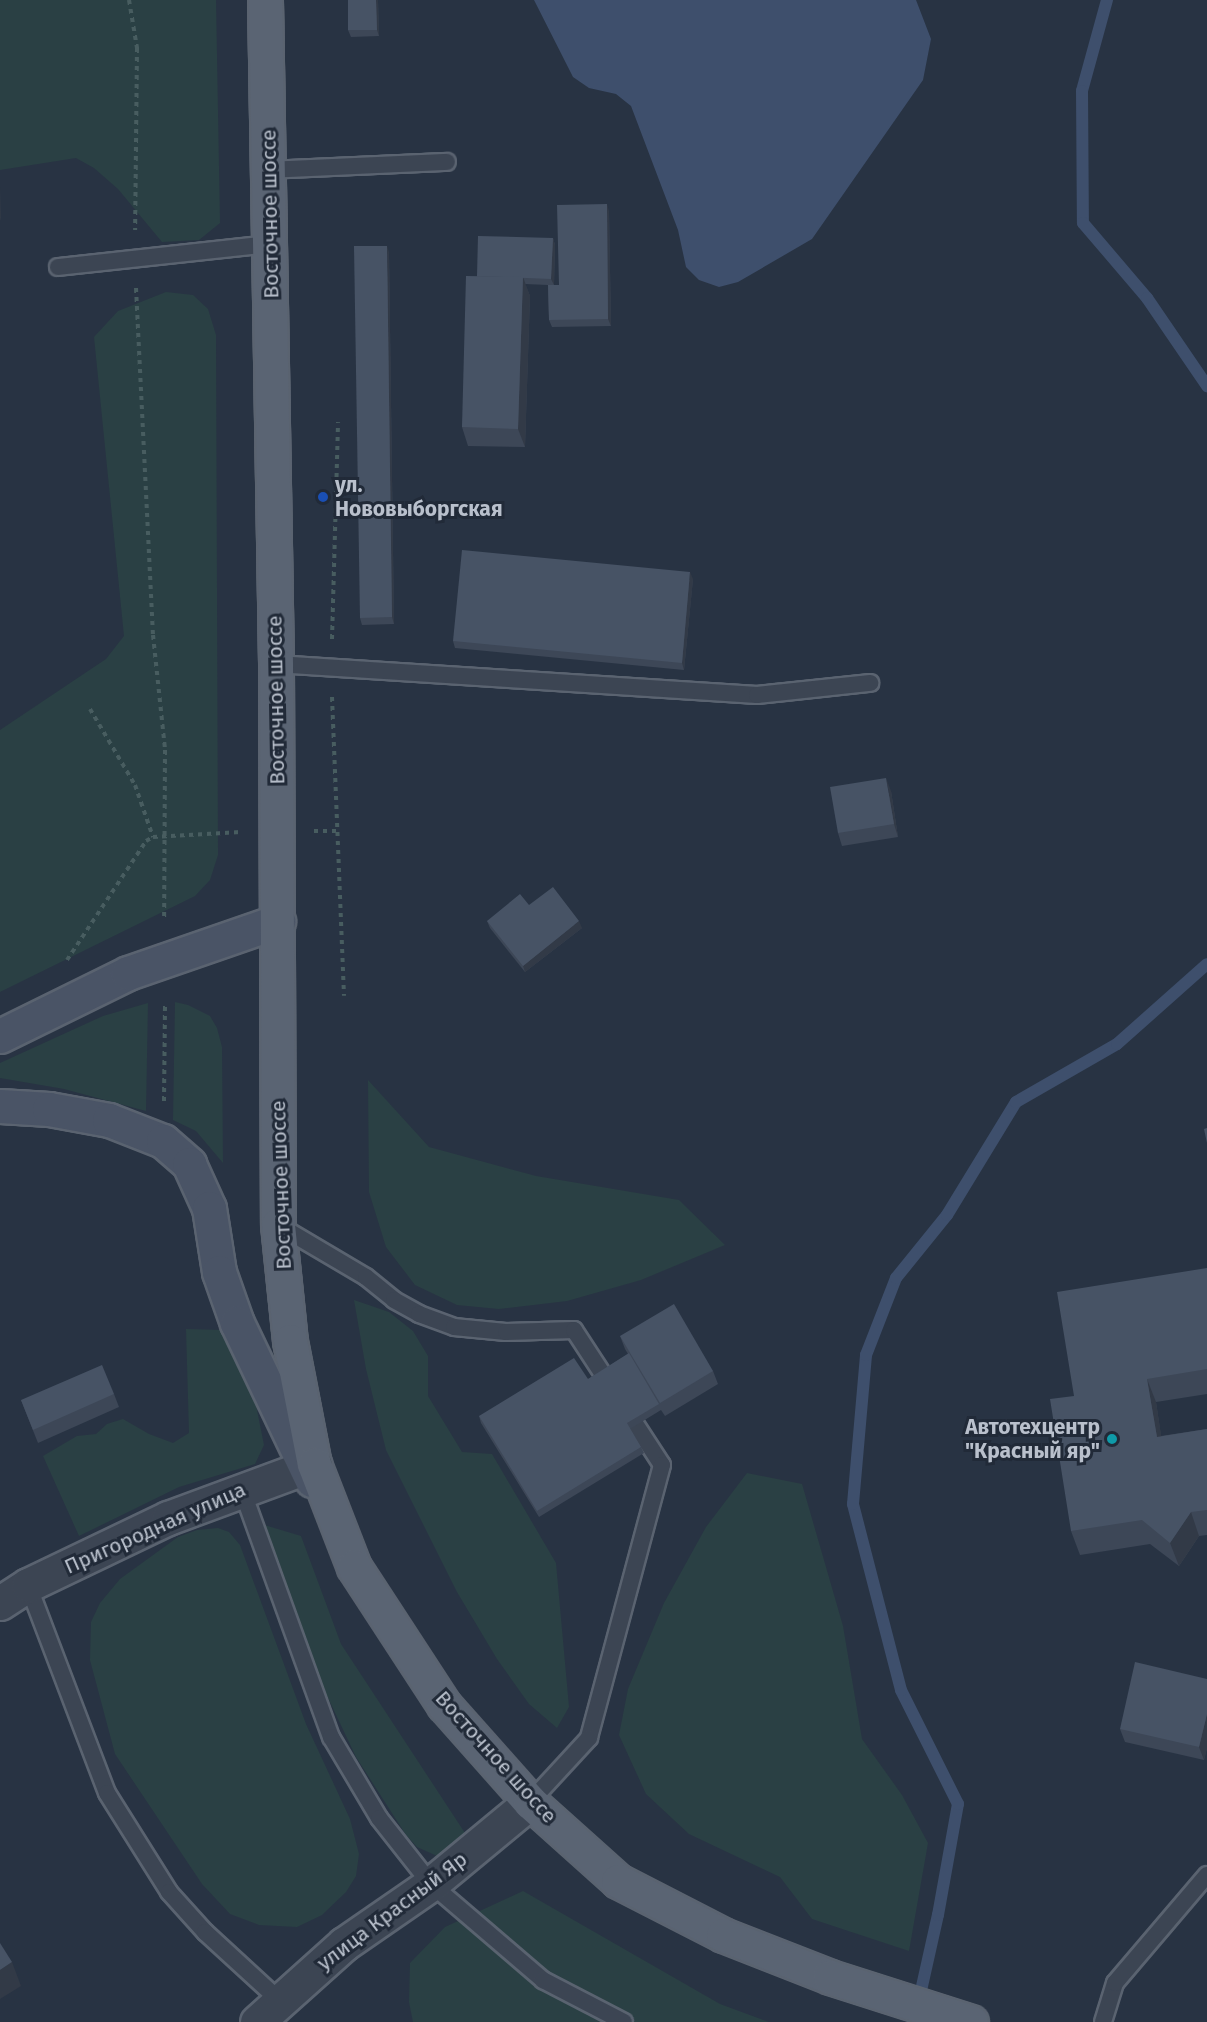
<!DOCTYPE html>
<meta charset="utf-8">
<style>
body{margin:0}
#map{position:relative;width:1207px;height:2022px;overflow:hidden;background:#283343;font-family:"Fira Sans",sans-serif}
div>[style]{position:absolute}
.green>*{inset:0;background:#2a4044}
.water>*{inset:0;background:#3e4f6c}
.stream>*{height:12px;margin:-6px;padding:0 6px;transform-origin:6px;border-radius:6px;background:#3e4f6c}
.path>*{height:4px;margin-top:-2px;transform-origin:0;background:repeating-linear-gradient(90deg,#485d60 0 4.5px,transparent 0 9px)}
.roads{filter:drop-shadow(2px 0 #5a6370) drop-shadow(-2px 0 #5a6370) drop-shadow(0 2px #5a6370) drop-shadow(0 -2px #5a6370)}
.lane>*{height:16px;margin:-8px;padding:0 8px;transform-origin:8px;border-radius:8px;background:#3c4553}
.street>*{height:33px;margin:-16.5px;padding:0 16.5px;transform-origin:16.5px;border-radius:16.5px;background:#3c4553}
.secondary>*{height:33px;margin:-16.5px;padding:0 16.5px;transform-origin:16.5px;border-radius:16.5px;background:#4a5466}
.primary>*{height:33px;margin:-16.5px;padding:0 16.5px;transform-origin:16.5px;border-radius:16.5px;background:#5a6473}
.wall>*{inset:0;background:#3d4757}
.shaded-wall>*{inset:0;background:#323a47}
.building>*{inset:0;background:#475365}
.dots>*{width:16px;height:16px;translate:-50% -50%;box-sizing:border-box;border:3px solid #212a38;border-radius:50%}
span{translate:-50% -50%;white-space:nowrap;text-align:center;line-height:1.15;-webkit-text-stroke:6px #212a38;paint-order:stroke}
.street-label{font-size:21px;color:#b9c0cc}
.poi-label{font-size:21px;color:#b9c0cc;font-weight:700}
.left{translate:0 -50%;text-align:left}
.right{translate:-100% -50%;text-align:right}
</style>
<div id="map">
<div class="green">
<div style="clip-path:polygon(0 0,216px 0,220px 223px,199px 240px,162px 242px,118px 189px,94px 168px,76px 158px,0 170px)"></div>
<div style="clip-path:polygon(166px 292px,193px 295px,208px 309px,216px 335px,218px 855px,210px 880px,195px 896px,0 992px,0 730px,106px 659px,124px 636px,94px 337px,118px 311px)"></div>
<div style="clip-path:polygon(175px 1002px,188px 1005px,210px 1016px,217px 1028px,222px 1047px,223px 1163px,196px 1131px,173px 1120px)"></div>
<div style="clip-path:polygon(148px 1003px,146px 1111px,64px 1089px,0 1078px,0 1063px,103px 1016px)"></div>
<div style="clip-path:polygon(368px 1080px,429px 1147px,536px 1176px,679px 1200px,725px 1245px,641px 1280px,567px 1301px,499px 1309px,457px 1305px,415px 1285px,386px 1247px,369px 1192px)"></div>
<div style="clip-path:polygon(354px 1300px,389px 1312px,413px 1331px,428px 1356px,428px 1396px,462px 1452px,492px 1454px,556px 1563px,569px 1707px,557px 1728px,529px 1704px,497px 1659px,457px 1592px,386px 1450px,366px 1369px)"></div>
<div style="clip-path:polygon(186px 1329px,223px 1330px,255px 1400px,264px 1445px,255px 1464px,179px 1487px,79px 1536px,43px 1456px,77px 1436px,96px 1434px,107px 1424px,123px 1419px,149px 1434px,173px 1443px,189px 1433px)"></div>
<div style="clip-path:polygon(747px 1473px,802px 1484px,843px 1626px,862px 1739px,902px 1795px,928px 1843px,909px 1951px,812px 1919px,780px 1877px,689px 1834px,646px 1794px,619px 1735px,628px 1689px,664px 1603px,706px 1527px)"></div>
<div style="clip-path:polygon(261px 1524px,301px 1536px,341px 1644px,465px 1833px,466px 1857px,455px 1864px,417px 1847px,406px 1835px,356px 1757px,312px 1664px)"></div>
<div style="clip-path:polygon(218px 1528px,229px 1532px,240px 1545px,306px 1724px,350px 1819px,359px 1854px,356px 1876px,346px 1892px,322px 1915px,297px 1927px,259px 1925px,230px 1914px,202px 1884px,115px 1754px,90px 1660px,91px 1622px,100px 1603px,120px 1579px,178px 1537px,197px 1530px)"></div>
<div style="clip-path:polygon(523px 1891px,720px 2004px,769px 2022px,413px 2022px,409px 2002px,410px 1963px,445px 1927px)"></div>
</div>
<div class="water">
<div style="clip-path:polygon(534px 0,916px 0,931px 39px,923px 80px,812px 239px,738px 282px,719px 287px,699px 280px,686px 267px,678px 230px,631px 106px,616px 94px,589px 88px,573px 77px)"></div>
</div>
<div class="stream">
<div style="left:1107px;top:0;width:94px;rotate:105.4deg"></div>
<div style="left:1082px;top:91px;width:132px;rotate:89.6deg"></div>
<div style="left:1083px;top:223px;width:99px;rotate:49.5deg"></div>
<div style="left:1147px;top:298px;width:107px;rotate:55.7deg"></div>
<div style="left:914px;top:2022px;width:110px;rotate:-77.4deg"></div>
<div style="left:938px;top:1915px;width:113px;rotate:-79.8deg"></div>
<div style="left:958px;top:1804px;width:127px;rotate:-116.6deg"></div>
<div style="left:901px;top:1690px;width:192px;rotate:-104.5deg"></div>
<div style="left:853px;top:1504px;width:150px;rotate:-85deg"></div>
<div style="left:866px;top:1355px;width:83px;rotate:-68.7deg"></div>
<div style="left:896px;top:1278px;width:81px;rotate:-51deg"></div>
<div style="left:947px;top:1215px;width:132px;rotate:-58.6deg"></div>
<div style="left:1016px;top:1102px;width:116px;rotate:-29.9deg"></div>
<div style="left:1117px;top:1044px;width:120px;rotate:-41.6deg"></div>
</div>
<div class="path">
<div style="left:129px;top:0;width:49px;rotate:80.5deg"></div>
<div style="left:137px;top:48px;width:182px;rotate:90.6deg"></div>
<div style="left:136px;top:288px;width:347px;rotate:87.2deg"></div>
<div style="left:153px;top:635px;width:116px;rotate:84deg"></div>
<div style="left:165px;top:750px;width:171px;rotate:90.3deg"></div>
<div style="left:332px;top:639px;width:217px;rotate:-88.4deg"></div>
<div style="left:332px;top:697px;width:299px;rotate:87.7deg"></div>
<div style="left:90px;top:709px;width:88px;rotate:59.4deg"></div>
<div style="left:135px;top:785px;width:55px;rotate:70.9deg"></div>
<div style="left:314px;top:831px;width:23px"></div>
<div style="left:67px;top:960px;width:143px;rotate:-56.4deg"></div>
<div style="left:146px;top:841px;width:8px;rotate:-30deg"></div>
<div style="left:153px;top:837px;width:88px;rotate:-3.3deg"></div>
<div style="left:164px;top:1101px;width:98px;rotate:-89.4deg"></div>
</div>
<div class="roads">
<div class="lane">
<div style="left:269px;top:170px;width:178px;rotate:-2.6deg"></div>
<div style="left:58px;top:267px;width:214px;rotate:-6.2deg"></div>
<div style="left:276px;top:664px;width:482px;rotate:3.7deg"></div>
<div style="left:757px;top:695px;width:114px;rotate:-6.1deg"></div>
<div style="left:278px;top:1225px;width:102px;rotate:30.6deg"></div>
<div style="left:366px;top:1277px;width:36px;rotate:39deg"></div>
<div style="left:394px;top:1300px;width:29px;rotate:29deg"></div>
<div style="left:419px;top:1314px;width:37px;rotate:20deg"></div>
<div style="left:454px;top:1327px;width:52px;rotate:5.5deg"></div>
<div style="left:506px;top:1332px;width:68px;rotate:-1.7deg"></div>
<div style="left:574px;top:1330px;width:161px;rotate:56.9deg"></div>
<div style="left:662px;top:1465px;width:283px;rotate:105deg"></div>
<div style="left:589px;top:1738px;width:87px;rotate:132.7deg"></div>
<div style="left:242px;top:1490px;width:263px;rotate:70.2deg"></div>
<div style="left:331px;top:1737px;width:94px;rotate:59.3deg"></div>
<div style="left:379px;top:1818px;width:84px;rotate:51.8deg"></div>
<div style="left:431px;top:1884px;width:148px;rotate:40.6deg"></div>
<div style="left:543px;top:1980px;width:91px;rotate:27.4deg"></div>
<div style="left:28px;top:1585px;width:222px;rotate:69.2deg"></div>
<div style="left:107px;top:1793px;width:117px;rotate:57.9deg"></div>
<div style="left:169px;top:1892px;width:54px;rotate:48deg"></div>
<div style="left:205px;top:1932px;width:100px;rotate:42.6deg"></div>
<div style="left:1103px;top:2022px;width:41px;rotate:-72.9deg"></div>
<div style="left:1115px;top:1983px;width:142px;rotate:-49.6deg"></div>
</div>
<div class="street">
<div style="left:0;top:1603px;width:33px;rotate:-33deg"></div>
<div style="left:28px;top:1585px;width:155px;rotate:-25.6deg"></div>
<div style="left:168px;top:1518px;width:156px;rotate:-20.3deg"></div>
<div style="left:257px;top:2022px;width:117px;rotate:-41.9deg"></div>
<div style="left:344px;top:1944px;width:106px;rotate:-34.6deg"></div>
<div style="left:431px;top:1884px;width:129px;rotate:-39.6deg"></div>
</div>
<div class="secondary">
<div style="left:0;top:1036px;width:143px;rotate:-26.2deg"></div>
<div style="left:128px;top:973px;width:159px;rotate:-19.1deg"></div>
<div style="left:0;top:1106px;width:49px;rotate:3.5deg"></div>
<div style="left:49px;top:1109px;width:61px;rotate:10.4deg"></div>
<div style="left:109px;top:1120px;width:58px;rotate:21.3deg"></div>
<div style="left:163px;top:1141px;width:35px;rotate:41deg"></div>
<div style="left:189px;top:1164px;width:48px;rotate:65.6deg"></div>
<div style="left:209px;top:1208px;width:65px;rotate:81.1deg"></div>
<div style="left:219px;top:1272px;width:54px;rotate:70.6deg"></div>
<div style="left:237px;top:1323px;width:174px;rotate:64.5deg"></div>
</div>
<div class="primary">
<div style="left:265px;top:0;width:664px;rotate:89.05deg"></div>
<div style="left:276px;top:664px;width:561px;rotate:89.8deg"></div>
<div style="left:278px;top:1225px;width:117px;rotate:84.1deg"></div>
<div style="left:290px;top:1341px;width:125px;rotate:79deg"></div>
<div style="left:314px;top:1464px;width:110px;rotate:68.8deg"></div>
<div style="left:354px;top:1567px;width:165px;rotate:56.9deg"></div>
<div style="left:444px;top:1705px;width:130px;rotate:48.4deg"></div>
<div style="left:530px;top:1802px;width:118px;rotate:41.9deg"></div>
<div style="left:618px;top:1881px;width:118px;rotate:27.2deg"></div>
<div style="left:723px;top:1935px;width:115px;rotate:21.4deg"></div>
<div style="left:830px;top:1977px;width:148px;rotate:17.7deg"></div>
</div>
</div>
<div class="wall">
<div style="clip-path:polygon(378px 0,379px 36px,351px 37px,348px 30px)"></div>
<div style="clip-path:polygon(609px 211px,611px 326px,552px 327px,549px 320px,548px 285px,525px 284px,530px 296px,525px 447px,468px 446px,462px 427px,477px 276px,553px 238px,555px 245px,554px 285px,559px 285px)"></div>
<div style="clip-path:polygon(389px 252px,394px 624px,362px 625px,360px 618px)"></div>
<div style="clip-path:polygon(693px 579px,684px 670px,455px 648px,453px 641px)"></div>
<div style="clip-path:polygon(891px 791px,898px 837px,842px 846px,838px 833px)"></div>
<div style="clip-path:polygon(529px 905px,582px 928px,525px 972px,490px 928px,487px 921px)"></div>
<div style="clip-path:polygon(1207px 1268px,1207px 1394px,1156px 1402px,1161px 1436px,1207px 1429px,1207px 1535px,1199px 1536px,1179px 1566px,1150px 1544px,1080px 1555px,1071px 1531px,1074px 1396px)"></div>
<div style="clip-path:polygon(620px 1336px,713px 1371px,718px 1384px,665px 1416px,661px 1410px,630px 1429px,641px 1447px,644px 1453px,539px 1517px,481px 1423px,479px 1416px,588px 1379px,628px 1354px,625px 1349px)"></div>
<div style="clip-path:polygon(114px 1394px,119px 1407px,38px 1443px,21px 1400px)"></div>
<div style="clip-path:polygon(1207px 1679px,1207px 1748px,1204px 1760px,1125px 1742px,1120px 1729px)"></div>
</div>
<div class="shaded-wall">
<div style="clip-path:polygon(376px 0,378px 0,379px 36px,377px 30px)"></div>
<div style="clip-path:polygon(0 185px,0 186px,1px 221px,0 218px)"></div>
<div style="clip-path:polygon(607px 204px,609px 211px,611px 326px,608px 319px)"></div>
<div style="clip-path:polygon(553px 238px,555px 245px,554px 285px,551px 279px)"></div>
<div style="clip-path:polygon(387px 246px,389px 252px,394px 624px,392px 617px)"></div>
<div style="clip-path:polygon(523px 277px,530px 296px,525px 447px,518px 429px)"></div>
<div style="clip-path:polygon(690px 572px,693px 579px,684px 670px,682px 663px)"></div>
<div style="clip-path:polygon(886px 778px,891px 791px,898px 837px,894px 824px)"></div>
<div style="clip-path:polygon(579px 921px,582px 928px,525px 972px,523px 966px)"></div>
<div style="clip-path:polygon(1147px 1379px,1156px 1402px,1165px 1461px,1157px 1437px)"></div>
<div style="clip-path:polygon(1191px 1512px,1199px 1536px,1179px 1566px,1170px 1543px)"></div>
<div style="clip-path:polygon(1207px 1714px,1207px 1748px,1204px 1760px,1199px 1747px)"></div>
<div style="clip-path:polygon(12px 1962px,21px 1986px,0 1999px,0 1970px)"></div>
</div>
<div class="building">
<div style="clip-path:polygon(348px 0,376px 0,377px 30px,348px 30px)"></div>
<div style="clip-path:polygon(607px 204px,608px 319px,549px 320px,548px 285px,559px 285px,557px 205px)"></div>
<div style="clip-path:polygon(478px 236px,553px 238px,551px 279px,477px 276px)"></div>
<div style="clip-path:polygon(354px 246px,387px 246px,392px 617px,360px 618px)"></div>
<div style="clip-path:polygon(466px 276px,523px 277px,518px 429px,462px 427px)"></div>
<div style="clip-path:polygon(462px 550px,690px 572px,682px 663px,453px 641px)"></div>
<div style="clip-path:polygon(886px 778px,894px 824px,838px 833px,830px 787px)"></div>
<div style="clip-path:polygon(553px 887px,579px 921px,523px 966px,487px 921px,520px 894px,529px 905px)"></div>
<div style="clip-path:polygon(1207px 1128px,1207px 1143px,1204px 1129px)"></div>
<div style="clip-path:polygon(1207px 1268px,1207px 1369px,1147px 1379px,1157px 1437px,1207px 1429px,1207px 1510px,1191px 1512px,1170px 1543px,1142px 1520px,1071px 1531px,1050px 1399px,1074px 1396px,1057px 1292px)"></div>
<div style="clip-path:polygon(674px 1304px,713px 1371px,660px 1403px,620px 1336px)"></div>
<div style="clip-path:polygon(629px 1353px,659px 1404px,627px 1423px,641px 1447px,537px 1511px,479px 1416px,574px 1358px,588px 1379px)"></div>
<div style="clip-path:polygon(102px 1365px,114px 1394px,33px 1430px,21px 1400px)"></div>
<div style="clip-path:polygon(1135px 1662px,1207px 1679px,1207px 1714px,1199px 1747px,1120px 1729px)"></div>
<div style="clip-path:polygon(0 1943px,12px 1962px,0 1970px)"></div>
</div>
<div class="dots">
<div style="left:323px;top:497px;background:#1a4fb4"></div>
<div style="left:1112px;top:1439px;background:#0f9aa8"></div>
</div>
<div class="street-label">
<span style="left:270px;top:214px;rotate:-91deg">Восточное шоссе</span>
<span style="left:276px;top:700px;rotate:-91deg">Восточное шоссе</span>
<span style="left:281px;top:1185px;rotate:-92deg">Восточное шоссе</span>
<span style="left:155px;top:1528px;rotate:-24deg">Пригородная улица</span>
<span style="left:496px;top:1757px;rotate:48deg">Восточное шоссе</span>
<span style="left:392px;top:1911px;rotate:-37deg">улица Красный Яр</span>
</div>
<div class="poi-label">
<span class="left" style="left:335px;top:497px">ул.<br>Нововыборгская</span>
<span class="right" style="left:1100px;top:1439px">Автотехцентр<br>"Красный яр"</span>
</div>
</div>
